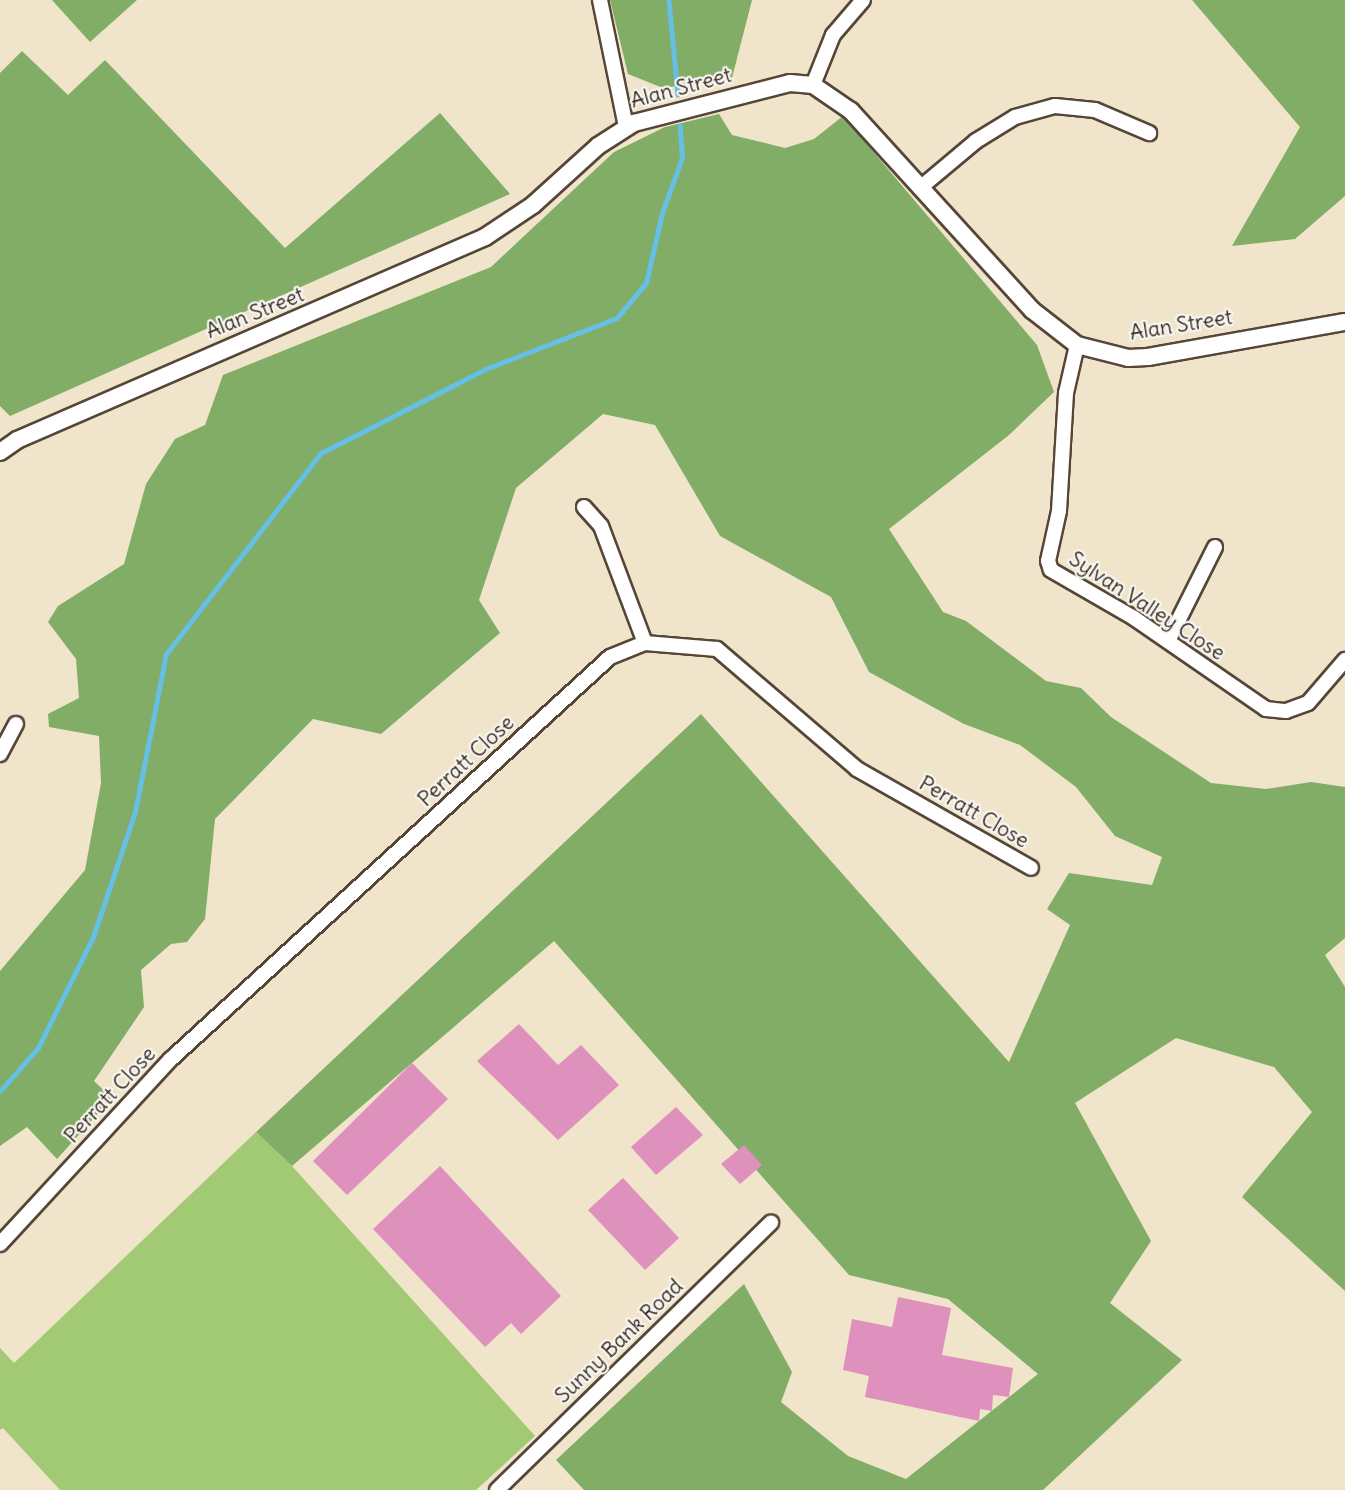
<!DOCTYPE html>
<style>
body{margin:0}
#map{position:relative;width:1345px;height:1490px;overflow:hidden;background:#f0e4ca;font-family:Delius,sans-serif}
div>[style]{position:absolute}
.green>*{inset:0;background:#a2c974}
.forest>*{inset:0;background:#81ad66}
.stream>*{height:4.5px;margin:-2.25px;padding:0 2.25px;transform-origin:2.25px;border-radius:2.25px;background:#66bfe4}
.building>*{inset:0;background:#de91bc}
.roads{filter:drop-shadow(2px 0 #564638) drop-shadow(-2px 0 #564638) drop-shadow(0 2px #564638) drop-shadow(0 -2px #564638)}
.minor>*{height:14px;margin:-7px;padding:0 7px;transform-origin:7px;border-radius:7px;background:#fff}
.tertiary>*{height:16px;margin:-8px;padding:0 8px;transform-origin:8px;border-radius:8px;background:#fff}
span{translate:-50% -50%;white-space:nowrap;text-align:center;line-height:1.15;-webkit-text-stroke:4.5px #f6f6f2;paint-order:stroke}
.street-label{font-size:21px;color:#3b2a1e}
</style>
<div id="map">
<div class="green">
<div style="clip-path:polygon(256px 1132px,292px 1166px,535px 1436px,476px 1490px,60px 1490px,3px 1428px,0 1430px,0 1348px,14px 1363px)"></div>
</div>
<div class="forest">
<div style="clip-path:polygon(52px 0,137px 0,90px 42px)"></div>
<div style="clip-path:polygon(610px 0,752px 0,732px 78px,663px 88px,628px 74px)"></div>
<div style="clip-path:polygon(1192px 0,1345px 0,1345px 196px,1295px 239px,1232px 246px,1300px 127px)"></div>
<div style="clip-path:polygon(22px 51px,68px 95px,105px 60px,285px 248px,440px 113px,510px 194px,10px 416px,0 406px,0 73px)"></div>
<div style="clip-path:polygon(719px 114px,732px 135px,785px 148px,814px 139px,843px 116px,1037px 345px,1054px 392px,1009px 435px,889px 529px,943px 612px,966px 621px,1046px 681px,1081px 688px,1111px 717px,1211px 783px,1266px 789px,1311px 782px,1345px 787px,1345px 938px,1325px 955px,1345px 987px,1345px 1291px,1242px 1197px,1312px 1112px,1274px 1067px,1176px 1038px,1075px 1103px,1151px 1241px,1110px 1303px,1182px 1360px,1043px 1490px,584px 1490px,556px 1460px,744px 1284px,792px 1372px,781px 1402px,848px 1456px,906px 1479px,1038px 1374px,948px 1299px,849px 1275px,554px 941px,292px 1166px,256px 1132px,701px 714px,1009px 1062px,1070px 925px,1047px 909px,1069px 873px,1152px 885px,1162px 857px,1115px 836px,1076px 787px,1020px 745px,964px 724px,869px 672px,831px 597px,720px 536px,655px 425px,603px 414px,516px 488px,479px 600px,500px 633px,381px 734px,313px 719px,215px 819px,205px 919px,187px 942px,171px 944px,141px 970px,144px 1007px,94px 1081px,112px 1098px,57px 1159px,27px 1127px,0 1146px,0 971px,85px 870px,101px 783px,99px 736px,49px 727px,48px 714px,79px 698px,76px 659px,48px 622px,58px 606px,124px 564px,146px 484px,175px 439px,205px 425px,223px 375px,491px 267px,614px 152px,665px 127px)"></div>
</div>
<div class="stream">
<div style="left:669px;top:0;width:95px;rotate:84.6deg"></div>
<div style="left:0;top:1091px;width:57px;rotate:-48.5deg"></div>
<div style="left:38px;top:1048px;width:124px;rotate:-63.6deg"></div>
<div style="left:93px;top:937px;width:132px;rotate:-71.4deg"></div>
<div style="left:135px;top:812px;width:161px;rotate:-78.9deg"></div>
<div style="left:166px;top:654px;width:254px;rotate:-52.4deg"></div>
<div style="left:321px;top:453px;width:187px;rotate:-27deg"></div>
<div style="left:488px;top:368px;width:138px;rotate:-21.2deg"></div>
<div style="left:617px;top:318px;width:45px;rotate:-50.4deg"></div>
<div style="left:646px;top:283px;width:72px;rotate:-77.1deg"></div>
<div style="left:662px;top:213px;width:59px;rotate:-70deg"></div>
<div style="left:682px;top:158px;width:32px;rotate:-94deg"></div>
</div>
<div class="building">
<div style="clip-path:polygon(519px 1024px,558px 1065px,581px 1045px,619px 1085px,558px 1140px,477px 1061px)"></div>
<div style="clip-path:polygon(412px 1063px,448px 1099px,347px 1195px,313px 1161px)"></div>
<div style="clip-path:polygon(676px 1107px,703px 1135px,656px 1175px,631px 1147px)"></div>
<div style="clip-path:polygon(744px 1145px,762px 1165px,740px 1184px,721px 1164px)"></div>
<div style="clip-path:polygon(440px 1166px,561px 1296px,521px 1334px,511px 1323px,485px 1347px,373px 1229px)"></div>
<div style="clip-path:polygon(623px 1178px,679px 1238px,645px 1270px,588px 1210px)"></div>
<div style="clip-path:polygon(898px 1297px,951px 1308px,942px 1355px,1013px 1368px,1009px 1397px,993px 1395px,992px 1411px,980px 1409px,979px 1421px,865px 1397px,869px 1376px,843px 1370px,852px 1319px,892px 1327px)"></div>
</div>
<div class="roads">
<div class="minor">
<div style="left:600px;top:0;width:130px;rotate:78.4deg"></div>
<div style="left:813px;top:85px;width:54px;rotate:-68.2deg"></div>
<div style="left:833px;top:35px;width:46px;rotate:-49.4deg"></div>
<div style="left:920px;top:188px;width:73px;rotate:-40deg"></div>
<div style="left:976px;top:141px;width:46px;rotate:-31.6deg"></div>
<div style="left:1015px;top:117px;width:41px;rotate:-15.4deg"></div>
<div style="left:1055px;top:106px;width:40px;rotate:5.7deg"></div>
<div style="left:1095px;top:110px;width:59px;rotate:23.1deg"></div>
<div style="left:1077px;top:345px;width:49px;rotate:102.9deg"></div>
<div style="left:1066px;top:393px;width:118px;rotate:93.4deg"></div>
<div style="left:1059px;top:511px;width:51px;rotate:102.4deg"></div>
<div style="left:1048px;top:561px;width:9px;rotate:72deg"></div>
<div style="left:1051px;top:570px;width:96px;rotate:30deg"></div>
<div style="left:1134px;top:618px;width:160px;rotate:34.6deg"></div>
<div style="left:1266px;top:709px;width:20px;rotate:6deg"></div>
<div style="left:1286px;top:711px;width:23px;rotate:-20deg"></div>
<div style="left:1308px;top:703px;width:57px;rotate:-49.3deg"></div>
<div style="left:584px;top:507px;width:25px;rotate:48deg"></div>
<div style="left:601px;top:526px;width:125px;rotate:69.4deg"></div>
<div style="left:1168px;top:641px;width:105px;rotate:-63.4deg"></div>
<div style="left:0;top:754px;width:34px;rotate:-62deg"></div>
<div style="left:0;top:1244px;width:252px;rotate:-47.3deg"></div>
<div style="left:171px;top:1059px;width:595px;rotate:-42.48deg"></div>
<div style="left:610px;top:657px;width:38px;rotate:-22deg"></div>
<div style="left:645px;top:643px;width:72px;rotate:4.8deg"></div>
<div style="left:717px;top:649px;width:184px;rotate:40.6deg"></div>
<div style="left:857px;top:769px;width:200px;rotate:29.6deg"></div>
<div style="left:497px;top:1490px;width:383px;rotate:-44.3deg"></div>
</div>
<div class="tertiary">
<div style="left:0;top:452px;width:21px;rotate:-35deg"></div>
<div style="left:17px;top:440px;width:510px;rotate:-23.45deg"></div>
<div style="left:485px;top:237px;width:58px;rotate:-33.7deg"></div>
<div style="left:533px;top:205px;width:88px;rotate:-42.2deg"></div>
<div style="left:598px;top:146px;width:43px;rotate:-32.6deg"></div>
<div style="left:634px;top:123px;width:161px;rotate:-14.4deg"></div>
<div style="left:790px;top:83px;width:23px;rotate:5deg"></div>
<div style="left:813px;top:85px;width:46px;rotate:34.4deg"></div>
<div style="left:851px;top:111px;width:269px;rotate:47.7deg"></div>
<div style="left:1032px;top:310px;width:57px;rotate:37.9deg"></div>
<div style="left:1077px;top:345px;width:53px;rotate:14.3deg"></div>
<div style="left:1128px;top:358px;width:20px;rotate:-3deg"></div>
<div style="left:1148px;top:357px;width:200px;rotate:-10.1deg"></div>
</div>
</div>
<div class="street-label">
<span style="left:681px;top:88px;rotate:-15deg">Alan Street</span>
<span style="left:255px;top:313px;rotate:-22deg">Alan Street</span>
<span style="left:1181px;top:325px;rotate:-9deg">Alan Street</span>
<span style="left:1147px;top:606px;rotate:33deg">Sylvan Valley Close</span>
<span style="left:466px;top:761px;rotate:-43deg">Perratt Close</span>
<span style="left:974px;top:812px;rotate:30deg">Perratt Close</span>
<span style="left:110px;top:1095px;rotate:-47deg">Perratt Close</span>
<span style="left:619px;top:1341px;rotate:-44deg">Sunny Bank Road</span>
</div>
</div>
